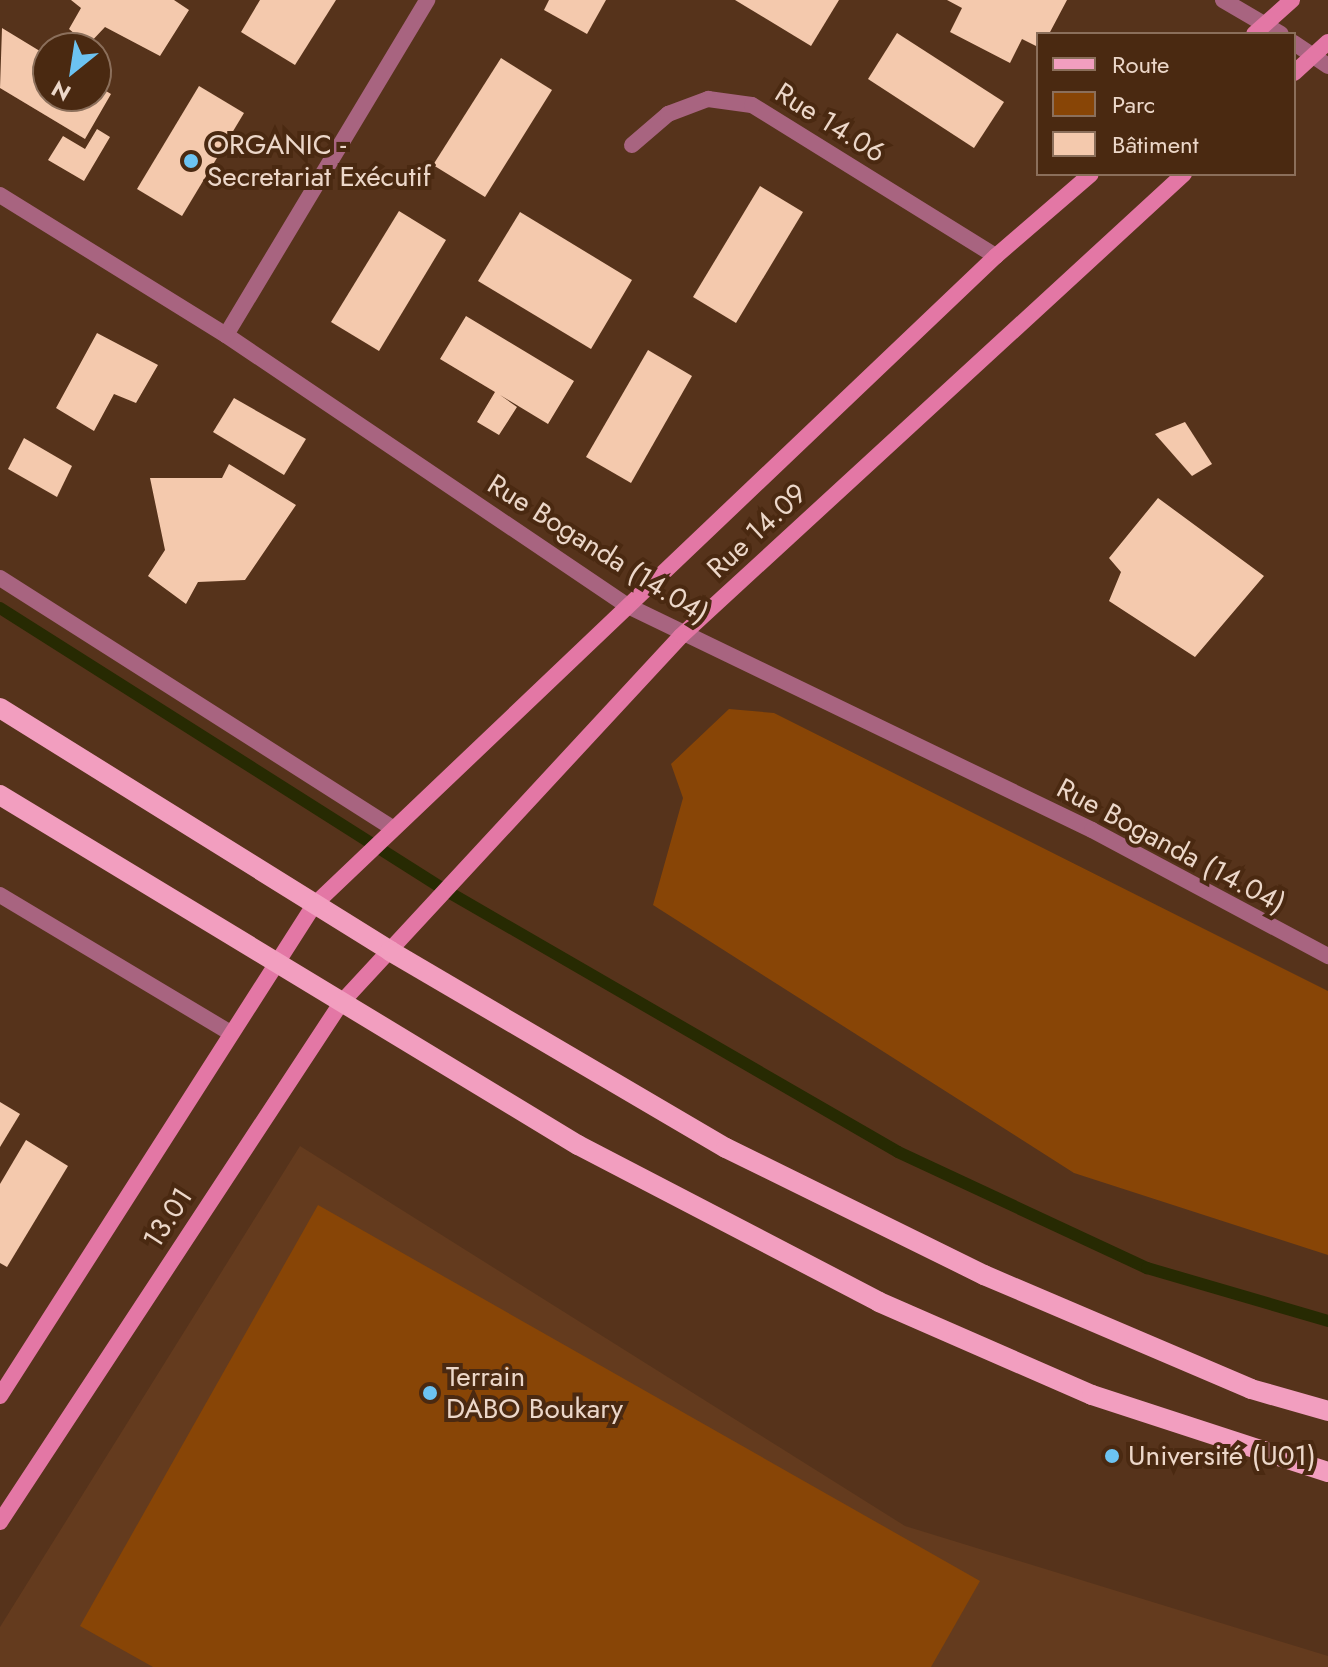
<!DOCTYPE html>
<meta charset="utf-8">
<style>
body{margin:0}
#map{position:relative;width:1328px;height:1667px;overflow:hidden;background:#56331b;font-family:Jost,sans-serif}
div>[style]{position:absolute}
.built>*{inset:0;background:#643b1e}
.green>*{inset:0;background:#884506}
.stream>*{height:12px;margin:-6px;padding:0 6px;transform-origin:6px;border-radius:6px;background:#272a02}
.building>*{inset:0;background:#f4c9ad}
.lane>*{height:16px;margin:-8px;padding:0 8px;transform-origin:8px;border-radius:8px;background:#a86480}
.street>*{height:16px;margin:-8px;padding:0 8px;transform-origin:8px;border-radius:8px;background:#a86480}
.secondary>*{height:16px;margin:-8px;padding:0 8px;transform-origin:8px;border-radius:8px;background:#e377a5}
.primary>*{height:20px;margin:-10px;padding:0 10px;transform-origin:10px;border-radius:10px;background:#f29ebf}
.dots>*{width:22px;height:22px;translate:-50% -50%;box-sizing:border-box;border:4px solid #4a2911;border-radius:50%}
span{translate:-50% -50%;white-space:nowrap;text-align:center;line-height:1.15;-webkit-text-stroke:8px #4a2911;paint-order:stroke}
.street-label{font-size:28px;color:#ecd7c9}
.poi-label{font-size:28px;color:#ecd7c9}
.left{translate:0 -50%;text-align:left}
.legend{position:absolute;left:1036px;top:32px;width:260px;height:144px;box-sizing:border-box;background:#4a2911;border:2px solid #8b6f5b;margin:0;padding:10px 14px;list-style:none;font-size:24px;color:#ecd7c9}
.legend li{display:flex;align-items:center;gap:16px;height:40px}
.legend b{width:40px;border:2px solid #8b6f5b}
.north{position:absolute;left:32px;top:32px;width:80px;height:80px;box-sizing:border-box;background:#4a2911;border:2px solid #8b6f5b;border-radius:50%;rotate:210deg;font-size:22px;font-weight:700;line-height:32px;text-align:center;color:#ecd7c9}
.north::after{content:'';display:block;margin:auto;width:28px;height:36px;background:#6cc3f2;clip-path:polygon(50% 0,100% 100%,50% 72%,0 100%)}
</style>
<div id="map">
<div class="built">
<div style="clip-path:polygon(300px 1146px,905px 1526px,1328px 1656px,1328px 1667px,0 1667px,0 1627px)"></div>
</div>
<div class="green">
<div style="clip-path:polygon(729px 709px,774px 713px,1328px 991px,1328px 1255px,1074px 1173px,653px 905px,683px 798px,671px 764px)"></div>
<div style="clip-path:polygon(318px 1205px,980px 1581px,931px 1667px,153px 1667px,80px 1626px)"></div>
</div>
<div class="stream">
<div style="left:0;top:608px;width:527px;rotate:32.36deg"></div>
<div style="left:445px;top:890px;width:523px;rotate:30.04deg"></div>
<div style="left:898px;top:1152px;width:275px;rotate:25deg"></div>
<div style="left:1147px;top:1268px;width:189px;rotate:16.3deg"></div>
</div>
<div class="building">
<div style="clip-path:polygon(71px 0,174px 0,189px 10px,160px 56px,105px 27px,88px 45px,69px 29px,81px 8px)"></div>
<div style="clip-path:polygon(260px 0,336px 0,295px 65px,241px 32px)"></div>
<div style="clip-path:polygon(549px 0,606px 0,587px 34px,544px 10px)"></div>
<div style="clip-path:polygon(735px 0,839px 0,811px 46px)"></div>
<div style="clip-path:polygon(947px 0,1067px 0,1049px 34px,1038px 34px,1038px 47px,1022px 39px,1010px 63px,950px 32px,962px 8px)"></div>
<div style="clip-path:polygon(2px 28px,48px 56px,48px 96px,96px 96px,96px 85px,111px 94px,85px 139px,0 88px)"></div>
<div style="clip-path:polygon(897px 33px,1004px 102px,974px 148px,868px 79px)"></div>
<div style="clip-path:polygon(501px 58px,552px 90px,485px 197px,433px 165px)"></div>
<div style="clip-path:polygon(199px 86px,244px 113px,182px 216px,137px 189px)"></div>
<div style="clip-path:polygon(97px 129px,110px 137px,84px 181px,48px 160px,63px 136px,85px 149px)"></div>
<div style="clip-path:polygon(760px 186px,803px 212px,736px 323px,693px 297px)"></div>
<div style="clip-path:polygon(399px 211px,446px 240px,379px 351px,331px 322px)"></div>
<div style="clip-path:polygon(520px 212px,632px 280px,591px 349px,478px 281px)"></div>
<div style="clip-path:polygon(466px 316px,574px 381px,548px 424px,500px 395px,517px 407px,499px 435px,477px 422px,495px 392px,440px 359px)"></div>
<div style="clip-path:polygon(97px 333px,158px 365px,136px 403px,114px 394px,94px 431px,56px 408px)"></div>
<div style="clip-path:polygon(648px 350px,692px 376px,631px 483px,586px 457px)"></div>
<div style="clip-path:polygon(234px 398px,306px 439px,284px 475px,213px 432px)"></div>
<div style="clip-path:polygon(1185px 422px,1212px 464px,1192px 476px,1155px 434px)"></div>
<div style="clip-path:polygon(24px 438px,72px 466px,57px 497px,8px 469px)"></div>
<div style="clip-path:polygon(229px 464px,296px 505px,245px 580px,198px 582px,186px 604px,148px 576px,165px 550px,150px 478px,222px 478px)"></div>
<div style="clip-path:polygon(1158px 498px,1264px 576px,1195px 657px,1109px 601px,1121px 572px,1109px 558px)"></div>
<div style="clip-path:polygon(0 1102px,20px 1114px,0 1147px)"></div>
<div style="clip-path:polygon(26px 1140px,68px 1166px,7px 1267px,0 1263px,0 1184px)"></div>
</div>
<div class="lane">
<div style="left:0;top:578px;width:462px;rotate:32.5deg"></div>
<div style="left:0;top:895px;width:267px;rotate:30.9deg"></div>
</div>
<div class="street">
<div style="left:1223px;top:0;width:67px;rotate:30.4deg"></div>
<div style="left:1294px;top:43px;width:41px;rotate:34.1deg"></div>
<div style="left:632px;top:145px;width:48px;rotate:-40.7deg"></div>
<div style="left:668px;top:114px;width:43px;rotate:-20.6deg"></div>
<div style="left:708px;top:99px;width:44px;rotate:7.8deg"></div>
<div style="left:752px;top:105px;width:287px;rotate:31.8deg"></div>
<div style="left:0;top:195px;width:266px;rotate:31.8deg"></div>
<div style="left:226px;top:335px;width:483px;rotate:34deg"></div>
<div style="left:626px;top:605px;width:517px;rotate:25.77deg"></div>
<div style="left:1092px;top:830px;width:268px;rotate:28.1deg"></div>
<div style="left:226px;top:335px;width:391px;rotate:-59deg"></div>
</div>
<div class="secondary">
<div style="left:1254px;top:34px;width:51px;rotate:-41.8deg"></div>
<div style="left:1294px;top:73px;width:46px;rotate:-42.4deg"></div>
<div style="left:0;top:1396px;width:583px;rotate:-57.4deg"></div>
<div style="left:314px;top:905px;width:941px;rotate:-43.58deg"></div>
<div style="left:996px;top:256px;width:125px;rotate:-40.8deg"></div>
<div style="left:0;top:1522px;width:621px;rotate:-56.69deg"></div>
<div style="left:341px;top:1003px;width:500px;rotate:-47.19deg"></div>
<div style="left:681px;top:636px;width:683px;rotate:-42.57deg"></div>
</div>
<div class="primary">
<div style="left:0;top:708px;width:460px;rotate:31.9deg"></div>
<div style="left:390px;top:951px;width:389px;rotate:30.4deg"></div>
<div style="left:726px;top:1148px;width:288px;rotate:26.2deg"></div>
<div style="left:984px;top:1275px;width:290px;rotate:23.1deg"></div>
<div style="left:1251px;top:1389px;width:80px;rotate:15.9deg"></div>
<div style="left:0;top:795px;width:676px;rotate:31.2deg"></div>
<div style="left:578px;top:1145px;width:339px;rotate:27.5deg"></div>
<div style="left:879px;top:1302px;width:232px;rotate:23.6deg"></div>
<div style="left:1092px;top:1395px;width:248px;rotate:18.1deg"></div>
</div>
<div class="dots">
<div style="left:191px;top:161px;background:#6cc3f2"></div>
<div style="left:430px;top:1393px;background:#6cc3f2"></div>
<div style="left:1112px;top:1456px;background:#6cc3f2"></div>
</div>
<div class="street-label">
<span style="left:830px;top:123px;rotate:32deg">Rue 14.06</span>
<span style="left:757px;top:531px;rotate:-43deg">Rue 14.09</span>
<span style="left:598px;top:549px;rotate:32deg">Rue Boganda (14.04)</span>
<span style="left:1171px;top:846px;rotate:28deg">Rue Boganda (14.04)</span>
<span style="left:168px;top:1218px;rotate:-57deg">13.01</span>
</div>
<div class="poi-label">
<span class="left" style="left:207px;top:161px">ORGANIC -<br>Secretariat Exécutif</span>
<span class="left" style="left:446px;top:1393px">Terrain<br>DABO Boukary</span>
<span class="left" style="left:1128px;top:1456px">Université (U01)</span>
</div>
<ul class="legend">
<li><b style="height:10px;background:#f29ebf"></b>Route</li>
<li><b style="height:22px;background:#884506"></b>Parc</li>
<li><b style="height:22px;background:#f4c9ad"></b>Bâtiment</li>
</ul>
<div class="north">N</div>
</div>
